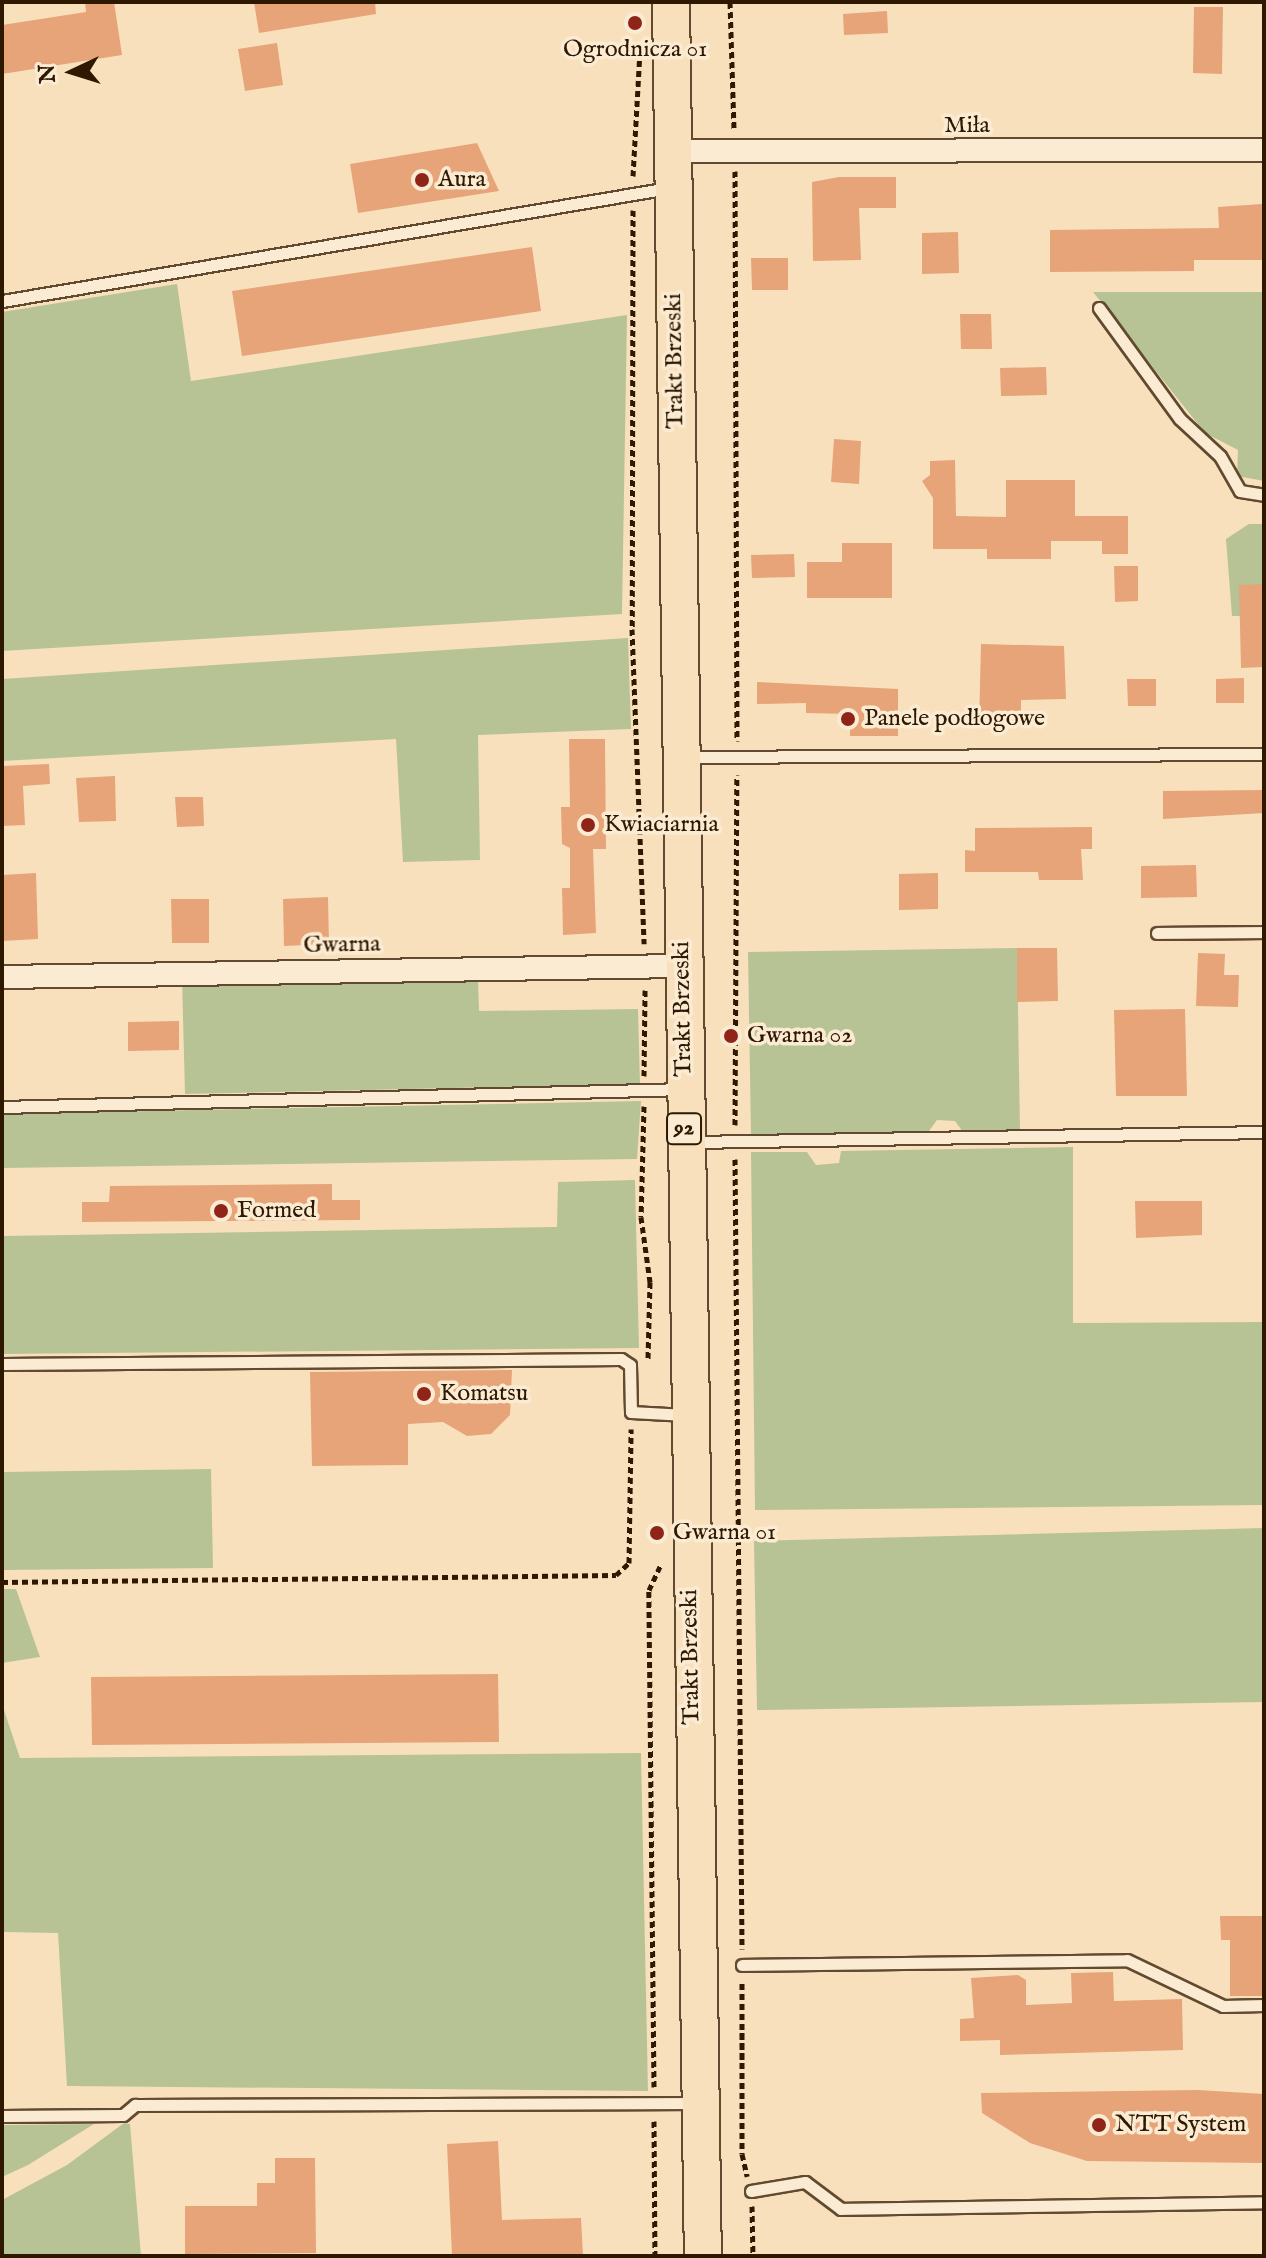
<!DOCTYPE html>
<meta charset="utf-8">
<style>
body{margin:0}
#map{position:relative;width:1266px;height:2258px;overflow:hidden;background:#f9e0bc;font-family:"IM FELL English",serif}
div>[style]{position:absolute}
.green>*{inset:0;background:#b8c395}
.building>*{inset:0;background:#e6a478}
.path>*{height:5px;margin-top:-2.5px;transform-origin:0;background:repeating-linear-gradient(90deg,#2e1800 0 6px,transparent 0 10px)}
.roads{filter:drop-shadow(2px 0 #614a2f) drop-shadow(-2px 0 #614a2f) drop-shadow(0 2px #614a2f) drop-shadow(0 -2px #614a2f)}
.service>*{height:11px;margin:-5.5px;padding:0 5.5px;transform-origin:5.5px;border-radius:5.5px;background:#fbebd3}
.minor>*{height:22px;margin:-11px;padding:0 11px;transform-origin:11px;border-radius:11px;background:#fbebd3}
.primary>*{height:36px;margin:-18px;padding:0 18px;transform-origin:18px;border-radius:18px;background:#f9e0bc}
.dots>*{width:22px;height:22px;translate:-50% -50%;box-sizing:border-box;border:4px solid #fbebd3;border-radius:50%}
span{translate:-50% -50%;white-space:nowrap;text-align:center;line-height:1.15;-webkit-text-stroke:7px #fbebd3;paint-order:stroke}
.shield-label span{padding:2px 6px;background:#fbebd3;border:2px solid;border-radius:6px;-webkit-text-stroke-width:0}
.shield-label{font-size:22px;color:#2e1800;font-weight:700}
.poi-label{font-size:24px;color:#2e1800}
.left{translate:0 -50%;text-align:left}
.street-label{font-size:24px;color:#2e1800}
.frame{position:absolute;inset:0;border:4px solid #2e1800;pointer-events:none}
.north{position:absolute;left:32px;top:32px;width:80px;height:80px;-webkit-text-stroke:6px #fbebd3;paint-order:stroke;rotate:266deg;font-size:22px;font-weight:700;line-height:32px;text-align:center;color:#2e1800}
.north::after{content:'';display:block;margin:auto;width:28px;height:36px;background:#2e1800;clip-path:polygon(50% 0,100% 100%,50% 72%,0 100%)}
</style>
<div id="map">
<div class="green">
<div style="clip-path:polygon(177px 284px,191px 381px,627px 315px,622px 614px,2px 651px,2px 312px)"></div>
<div style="clip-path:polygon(1093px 292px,1264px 292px,1264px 481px,1237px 476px,1238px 450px,1205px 433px)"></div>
<div style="clip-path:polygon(1249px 524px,1264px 524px,1264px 616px,1232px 616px,1226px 539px)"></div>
<div style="clip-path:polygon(628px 638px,631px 729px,478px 735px,480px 860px,403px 862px,396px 739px,2px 761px,2px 679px)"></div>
<div style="clip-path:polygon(1017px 948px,1020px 1130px,963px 1132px,955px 1121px,937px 1120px,929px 1131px,751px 1136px,748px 952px)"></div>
<div style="clip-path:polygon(478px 976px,479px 1011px,638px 1009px,640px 1084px,185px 1094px,182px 979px)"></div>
<div style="clip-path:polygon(641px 1101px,637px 1159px,2px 1168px,2px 1114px)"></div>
<div style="clip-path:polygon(1073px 1147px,1073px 1323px,1264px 1322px,1264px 1505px,755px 1510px,751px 1152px,807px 1152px,816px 1165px,839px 1163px,841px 1151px)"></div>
<div style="clip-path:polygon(635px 1180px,639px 1348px,2px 1354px,2px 1236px,557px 1227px,558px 1182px)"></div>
<div style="clip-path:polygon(211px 1469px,213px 1568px,2px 1570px,2px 1472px)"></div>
<div style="clip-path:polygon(1264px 1528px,1264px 1702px,757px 1710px,754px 1541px)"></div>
<div style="clip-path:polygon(2px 1589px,16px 1589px,40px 1657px,2px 1663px)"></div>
<div style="clip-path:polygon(2px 1704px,20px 1758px,641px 1753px,648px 2091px,67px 2086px,58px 1933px,2px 1932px)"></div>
<div style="clip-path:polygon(124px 2123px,130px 2124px,141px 2256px,2px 2256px,2px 2200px,67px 2165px)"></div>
<div style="clip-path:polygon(94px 2124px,28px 2165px,2px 2177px,2px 2125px)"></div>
</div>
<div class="building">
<div style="clip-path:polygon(85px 2px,114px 2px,122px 55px,2px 74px,2px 25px,86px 12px)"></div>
<div style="clip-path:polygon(254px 2px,375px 2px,376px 14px,259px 33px)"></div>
<div style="clip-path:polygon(1194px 7px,1223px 7px,1222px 74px,1193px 73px)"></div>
<div style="clip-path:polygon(887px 11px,888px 33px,844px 35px,843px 14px)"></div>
<div style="clip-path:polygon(277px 43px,283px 85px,245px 91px,238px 49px)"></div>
<div style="clip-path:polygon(477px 143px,499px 191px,358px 213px,350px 164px)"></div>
<div style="clip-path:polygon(839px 177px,896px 177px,896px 208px,859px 208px,861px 260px,813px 261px,812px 182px)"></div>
<div style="clip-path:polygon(1262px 204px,1264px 260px,1194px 260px,1194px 271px,1050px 272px,1050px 230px,1219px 228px,1218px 207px)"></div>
<div style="clip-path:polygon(958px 232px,959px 273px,922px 274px,922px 233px)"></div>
<div style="clip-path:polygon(532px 247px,541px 311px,242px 356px,232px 291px)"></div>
<div style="clip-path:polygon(751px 258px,788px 258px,788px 290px,752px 290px)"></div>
<div style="clip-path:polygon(960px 314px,991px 314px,992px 349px,961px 349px)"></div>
<div style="clip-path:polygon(1046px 367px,1047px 395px,1001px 396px,1000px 368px)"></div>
<div style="clip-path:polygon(834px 439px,861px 441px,859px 484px,831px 482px)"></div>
<div style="clip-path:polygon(955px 460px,956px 516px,1006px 517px,1006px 480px,1075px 480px,1075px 516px,1128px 516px,1128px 554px,1102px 554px,1102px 541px,1051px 541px,1051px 559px,987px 559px,987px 549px,933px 549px,933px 498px,922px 481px,930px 475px,930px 461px)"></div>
<div style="clip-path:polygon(842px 543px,892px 543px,892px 598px,807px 598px,807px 562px,842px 562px)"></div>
<div style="clip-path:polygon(794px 554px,795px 577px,752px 578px,751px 555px)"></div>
<div style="clip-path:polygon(1114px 566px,1138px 566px,1138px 601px,1115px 602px)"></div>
<div style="clip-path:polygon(1264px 584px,1264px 667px,1241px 668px,1239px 585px)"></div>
<div style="clip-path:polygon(981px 644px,1064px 646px,1066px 699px,1021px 700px,1021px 725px,979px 725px)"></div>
<div style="clip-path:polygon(1244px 678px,1244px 703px,1216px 703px,1216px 679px)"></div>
<div style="clip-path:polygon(1127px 679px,1156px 679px,1156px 706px,1128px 706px)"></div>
<div style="clip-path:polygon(757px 682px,898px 689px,898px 736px,850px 736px,850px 714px,806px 713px,806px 703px,757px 704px)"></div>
<div style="clip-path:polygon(569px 739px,605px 739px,606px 849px,593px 849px,596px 933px,563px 935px,562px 888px,570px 888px,570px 848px,562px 844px,561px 807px,570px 807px)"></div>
<div style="clip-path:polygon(49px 764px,50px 784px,23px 786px,25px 825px,2px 826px,2px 766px)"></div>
<div style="clip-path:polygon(115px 776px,116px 821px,79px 822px,76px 778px)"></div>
<div style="clip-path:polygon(1264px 790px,1264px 813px,1163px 819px,1163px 791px)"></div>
<div style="clip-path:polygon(175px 797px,203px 797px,204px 826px,177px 827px)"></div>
<div style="clip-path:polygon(1092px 827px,1092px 849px,1081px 849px,1083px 880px,1039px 880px,1038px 872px,965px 872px,965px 850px,975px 851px,975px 828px)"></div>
<div style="clip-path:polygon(1196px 865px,1197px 897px,1141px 898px,1141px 866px)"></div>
<div style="clip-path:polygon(36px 873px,38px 939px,2px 941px,2px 875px)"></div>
<div style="clip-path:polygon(938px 873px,938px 909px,899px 910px,899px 874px)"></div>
<div style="clip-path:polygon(328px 897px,329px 944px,284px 946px,283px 899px)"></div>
<div style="clip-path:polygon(171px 899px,209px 899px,209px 943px,172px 943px)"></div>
<div style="clip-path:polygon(1017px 948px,1057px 948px,1058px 1001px,1017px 1002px)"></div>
<div style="clip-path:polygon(1198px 953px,1225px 954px,1224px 975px,1239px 975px,1238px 1007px,1196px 1006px)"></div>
<div style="clip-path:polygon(1185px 1009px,1187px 1096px,1116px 1096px,1114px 1010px)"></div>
<div style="clip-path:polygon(179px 1021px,179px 1050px,128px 1051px,128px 1022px)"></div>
<div style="clip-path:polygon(332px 1184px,332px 1200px,360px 1200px,360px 1220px,82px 1222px,82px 1202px,109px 1202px,110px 1186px)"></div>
<div style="clip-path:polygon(1135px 1201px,1202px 1201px,1202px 1235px,1136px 1238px)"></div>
<div style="clip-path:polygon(512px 1370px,510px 1415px,491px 1434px,467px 1436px,443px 1422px,408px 1424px,408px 1465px,312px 1466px,310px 1372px)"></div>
<div style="clip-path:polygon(498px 1674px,499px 1742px,92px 1745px,91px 1677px)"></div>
<div style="clip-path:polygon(1220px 1916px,1264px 1916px,1264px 1996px,1230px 1996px,1230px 1940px,1221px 1940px)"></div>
<div style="clip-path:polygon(1113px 1972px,1114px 2001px,1182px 1999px,1183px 2050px,1000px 2055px,1000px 2040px,960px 2041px,960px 2019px,974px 2018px,971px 1978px,1018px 1975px,1026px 1980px,1026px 2005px,1072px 2003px,1071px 1973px)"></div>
<div style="clip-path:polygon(1198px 2090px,1264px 2094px,1264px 2163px,1087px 2161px,1030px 2143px,982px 2113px,981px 2093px)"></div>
<div style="clip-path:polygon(498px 2141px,502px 2220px,581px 2218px,583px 2256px,452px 2256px,447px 2144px)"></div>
<div style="clip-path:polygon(275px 2158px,315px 2158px,316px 2253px,185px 2254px,185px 2206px,257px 2206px,257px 2183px,275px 2183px)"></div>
</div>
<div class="path">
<div style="left:730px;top:2px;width:127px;rotate:88.2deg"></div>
<div style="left:735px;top:171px;width:570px;rotate:89.8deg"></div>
<div style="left:633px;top:176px;width:125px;rotate:-86.8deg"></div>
<div style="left:633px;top:210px;width:419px;rotate:90.1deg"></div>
<div style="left:632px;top:629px;width:315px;rotate:87.8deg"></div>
<div style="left:644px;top:1076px;width:86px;rotate:-89.3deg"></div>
<div style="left:644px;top:1106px;width:111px;rotate:91.5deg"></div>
<div style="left:641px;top:1217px;width:66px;rotate:82.1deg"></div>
<div style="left:650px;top:1282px;width:77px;rotate:91.5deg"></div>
<div style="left:735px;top:1125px;width:350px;rotate:-89.7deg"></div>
<div style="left:735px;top:1159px;width:790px;rotate:89.49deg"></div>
<div style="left:2px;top:1582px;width:614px;rotate:-0.65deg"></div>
<div style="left:616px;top:1575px;width:18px;rotate:-43deg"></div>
<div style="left:629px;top:1563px;width:134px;rotate:-89.1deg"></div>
<div style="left:742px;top:1983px;width:171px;rotate:90deg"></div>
<div style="left:742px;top:2154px;width:23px;rotate:77deg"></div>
<div style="left:654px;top:2087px;width:497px;rotate:-90.6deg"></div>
<div style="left:649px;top:1590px;width:29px;rotate:-65deg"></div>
<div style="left:654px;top:2121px;width:135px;rotate:89.6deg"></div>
<div style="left:752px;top:2206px;width:50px;rotate:88.9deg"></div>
</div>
<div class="roads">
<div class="service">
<div style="left:2px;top:301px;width:677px;rotate:-9.62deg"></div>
<div style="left:1099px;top:308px;width:137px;rotate:53.9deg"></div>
<div style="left:1180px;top:419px;width:54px;rotate:42.8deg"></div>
<div style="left:1220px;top:456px;width:40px;rotate:60.3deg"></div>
<div style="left:1240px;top:491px;width:24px;rotate:9deg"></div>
<div style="left:684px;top:757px;width:580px;rotate:-0.3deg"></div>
<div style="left:1157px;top:933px;width:107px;rotate:-0.5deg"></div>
<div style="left:2px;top:1107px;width:681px;rotate:-1.51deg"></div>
<div style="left:693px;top:1142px;width:571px;rotate:-1deg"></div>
<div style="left:2px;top:1364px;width:619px;rotate:-0.46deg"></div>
<div style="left:621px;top:1359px;width:11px;rotate:34deg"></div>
<div style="left:630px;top:1365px;width:47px;rotate:88.8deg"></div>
<div style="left:631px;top:1412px;width:55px;rotate:3.1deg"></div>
<div style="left:742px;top:1965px;width:385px;rotate:-0.7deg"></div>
<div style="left:1127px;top:1960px;width:106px;rotate:25.6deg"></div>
<div style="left:1223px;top:2006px;width:41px;rotate:-1.4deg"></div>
<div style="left:2px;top:2116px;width:121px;rotate:-0.5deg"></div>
<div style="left:123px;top:2115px;width:16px;rotate:-40deg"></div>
<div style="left:135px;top:2105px;width:563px;rotate:-0.2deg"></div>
<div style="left:751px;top:2191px;width:55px;rotate:-9.5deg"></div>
<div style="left:805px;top:2182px;width:45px;rotate:36.9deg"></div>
<div style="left:841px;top:2209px;width:423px;rotate:-0.9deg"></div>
</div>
<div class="minor">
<div style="left:671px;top:151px;width:593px;rotate:-0.1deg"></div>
<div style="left:2px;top:977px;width:680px;rotate:-0.93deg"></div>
</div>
<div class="primary">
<div style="left:671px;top:2px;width:2254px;rotate:89.19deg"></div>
</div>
</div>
<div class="dots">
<div style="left:635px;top:23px;background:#8f2418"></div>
<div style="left:422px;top:180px;background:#8f2418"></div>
<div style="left:848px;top:719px;background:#8f2418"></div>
<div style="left:588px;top:825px;background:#8f2418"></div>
<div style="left:731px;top:1036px;background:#8f2418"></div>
<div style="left:221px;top:1211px;background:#8f2418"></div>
<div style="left:424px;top:1394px;background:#8f2418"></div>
<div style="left:657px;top:1533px;background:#8f2418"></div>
<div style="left:1099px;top:2125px;background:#8f2418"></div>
</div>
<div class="shield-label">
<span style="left:684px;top:1129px">92</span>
</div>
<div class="poi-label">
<span style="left:635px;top:50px">Ogrodnicza 01</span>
<span class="left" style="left:438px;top:180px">Aura</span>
<span class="left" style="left:864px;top:719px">Panele podłogowe</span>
<span class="left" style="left:604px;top:825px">Kwiaciarnia</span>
<span class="left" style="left:747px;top:1036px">Gwarna 02</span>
<span class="left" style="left:237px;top:1211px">Formed</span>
<span class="left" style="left:440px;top:1394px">Komatsu</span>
<span class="left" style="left:673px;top:1533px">Gwarna 01</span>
<span class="left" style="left:1115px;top:2125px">NTT System</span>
</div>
<div class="street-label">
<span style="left:967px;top:126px">Miła</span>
<span style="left:675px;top:361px;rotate:-91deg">Trakt Brzeski</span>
<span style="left:342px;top:945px;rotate:-1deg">Gwarna</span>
<span style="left:683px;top:1009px;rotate:-91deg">Trakt Brzeski</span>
<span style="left:691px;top:1657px;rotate:-91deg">Trakt Brzeski</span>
</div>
<div class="frame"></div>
<div class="north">N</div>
</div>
